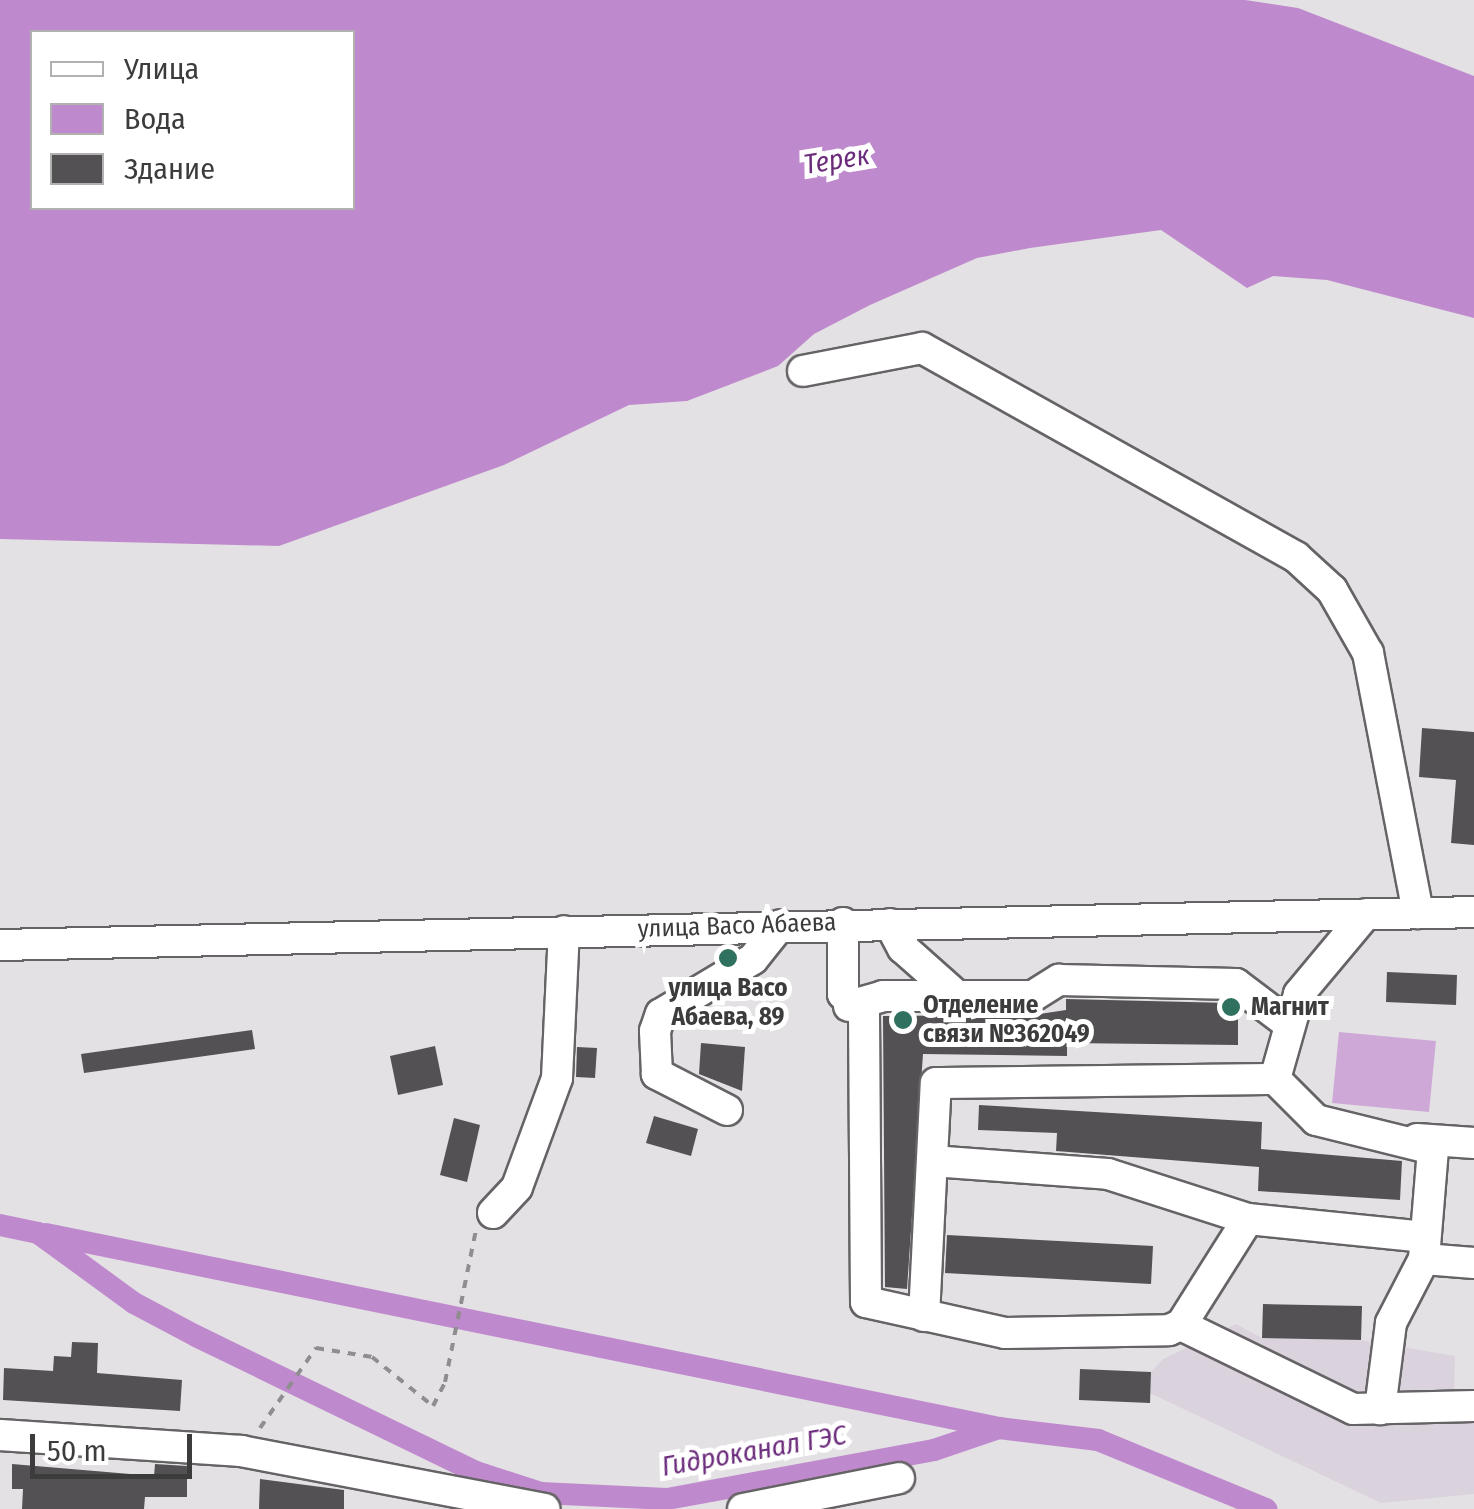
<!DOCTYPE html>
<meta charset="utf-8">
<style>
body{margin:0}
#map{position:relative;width:1474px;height:1509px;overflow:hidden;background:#e4e1e4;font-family:"Fira Sans Condensed",sans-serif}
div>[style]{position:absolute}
.built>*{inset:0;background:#dad2dc}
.green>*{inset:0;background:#cea9d8}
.water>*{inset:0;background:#bf8acd}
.canal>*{height:22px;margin:-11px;padding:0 11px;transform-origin:11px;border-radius:11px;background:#bf8acd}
.building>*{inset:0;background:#545154}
.path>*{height:4px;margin-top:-2px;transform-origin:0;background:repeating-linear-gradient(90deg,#8f8d8f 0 8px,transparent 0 16px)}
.roads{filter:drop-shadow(2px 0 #666366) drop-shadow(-2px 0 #666366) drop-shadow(0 2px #666366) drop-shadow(0 -2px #666366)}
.minor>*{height:30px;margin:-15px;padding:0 15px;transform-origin:15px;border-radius:15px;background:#fff}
.dots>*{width:28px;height:28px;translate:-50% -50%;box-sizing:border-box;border:5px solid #fff;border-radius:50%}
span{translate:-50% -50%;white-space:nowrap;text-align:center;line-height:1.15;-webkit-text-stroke:10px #fff;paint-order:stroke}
.street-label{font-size:25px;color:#3d3c3d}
.poi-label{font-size:25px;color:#3d3c3d;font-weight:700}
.left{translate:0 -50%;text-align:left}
.water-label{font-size:28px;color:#6c2c7c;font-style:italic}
.legend{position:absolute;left:30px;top:30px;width:325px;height:180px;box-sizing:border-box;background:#fff;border:2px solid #b1b1b1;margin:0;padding:12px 18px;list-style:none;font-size:30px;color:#3d3c3d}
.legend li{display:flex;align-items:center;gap:20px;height:50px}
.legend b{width:50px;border:2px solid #b1b1b1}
.scale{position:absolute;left:30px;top:1434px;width:162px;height:45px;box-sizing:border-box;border:5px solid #3d3c3d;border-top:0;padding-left:12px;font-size:30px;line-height:35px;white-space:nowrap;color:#3d3c3d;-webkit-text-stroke:8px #fff;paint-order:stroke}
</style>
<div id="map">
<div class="built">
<div style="clip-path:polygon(1236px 1324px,1262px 1338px,1361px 1340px,1455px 1356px,1454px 1392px,1474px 1393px,1474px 1494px,1381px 1503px,1150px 1393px,1151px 1372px,1163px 1359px)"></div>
</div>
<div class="green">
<div style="clip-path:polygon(1339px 1032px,1436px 1041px,1429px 1112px,1332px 1103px)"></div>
</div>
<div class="water">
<div style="clip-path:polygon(evenodd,0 0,1245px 0,1298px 8px,1474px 76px,1474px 318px,1327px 280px,1273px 276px,1247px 288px,1161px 230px,1030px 248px,977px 258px,870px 305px,814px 334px,778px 366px,687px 401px,629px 405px,504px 465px,279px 546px,0 539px,0 0,352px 32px,352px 208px,32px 208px,32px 32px,352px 32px)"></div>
</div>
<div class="canal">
<div style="left:0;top:1225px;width:39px;rotate:12deg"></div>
<div style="left:38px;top:1233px;width:119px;rotate:36.1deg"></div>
<div style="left:134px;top:1303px;width:70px;rotate:28deg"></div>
<div style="left:196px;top:1336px;width:311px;rotate:25.9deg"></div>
<div style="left:476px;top:1472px;width:68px;rotate:17.9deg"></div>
<div style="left:541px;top:1493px;width:126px;rotate:2.7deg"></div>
<div style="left:667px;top:1499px;width:271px;rotate:-10.4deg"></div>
<div style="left:934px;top:1450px;width:69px;rotate:-18.7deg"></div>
<div style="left:999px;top:1428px;width:100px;rotate:6.9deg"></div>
<div style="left:1098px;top:1440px;width:182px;rotate:22.3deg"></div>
<div style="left:46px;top:1234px;width:968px;rotate:11.5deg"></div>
</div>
<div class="building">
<div style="clip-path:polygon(1422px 728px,1474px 732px,1474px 845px,1451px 843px,1456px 780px,1419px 777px)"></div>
<div style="clip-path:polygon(1387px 972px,1457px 975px,1456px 1005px,1386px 1002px)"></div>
<div style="clip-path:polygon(1066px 999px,1230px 1003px,1238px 1009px,1238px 1045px,1067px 1043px,1067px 1056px,923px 1054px,907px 1289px,885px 1287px,883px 1016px,1033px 1015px,1066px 1010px)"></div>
<div style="clip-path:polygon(252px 1030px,255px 1049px,84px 1073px,81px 1054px)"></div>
<div style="clip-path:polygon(701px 1043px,745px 1047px,742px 1091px,699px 1074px)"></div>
<div style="clip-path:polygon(435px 1046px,443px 1085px,398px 1095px,390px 1056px)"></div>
<div style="clip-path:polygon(577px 1047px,597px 1048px,595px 1078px,576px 1077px)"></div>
<div style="clip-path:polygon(979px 1105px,1262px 1122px,1261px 1149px,1402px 1161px,1400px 1200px,1258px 1191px,1259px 1167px,1056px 1151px,1057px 1133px,978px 1130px)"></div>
<div style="clip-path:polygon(654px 1116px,698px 1129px,691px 1156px,646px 1143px)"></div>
<div style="clip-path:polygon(454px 1118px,480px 1125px,467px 1182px,440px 1175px)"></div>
<div style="clip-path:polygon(947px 1235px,1153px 1246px,1151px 1284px,945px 1273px)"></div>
<div style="clip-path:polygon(1263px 1304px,1362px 1306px,1361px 1340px,1262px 1338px)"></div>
<div style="clip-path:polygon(72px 1342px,98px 1343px,97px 1373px,182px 1380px,180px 1411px,3px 1400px,4px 1368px,53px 1371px,54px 1356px,71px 1357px)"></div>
<div style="clip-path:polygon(1080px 1369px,1151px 1372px,1150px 1403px,1079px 1400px)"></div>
<div style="clip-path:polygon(12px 1464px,154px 1476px,155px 1464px,187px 1466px,187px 1497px,145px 1497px,144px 1509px,22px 1509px,23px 1489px,12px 1489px)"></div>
<div style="clip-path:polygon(260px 1479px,344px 1490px,344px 1509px,259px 1509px)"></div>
</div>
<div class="path">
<div style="left:260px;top:1428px;width:98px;rotate:-55deg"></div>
<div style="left:316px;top:1348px;width:57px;rotate:9.1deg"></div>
<div style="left:372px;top:1357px;width:78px;rotate:38.8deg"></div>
<div style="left:433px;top:1406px;width:27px;rotate:-63deg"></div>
<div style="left:445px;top:1382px;width:155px;rotate:-78.5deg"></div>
</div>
<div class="roads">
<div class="minor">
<div style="left:803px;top:371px;width:121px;rotate:-10.9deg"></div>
<div style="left:922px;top:348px;width:428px;rotate:29.2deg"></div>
<div style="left:1296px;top:557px;width:49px;rotate:42.5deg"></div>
<div style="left:1332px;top:590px;width:73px;rotate:60.3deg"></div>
<div style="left:1368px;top:653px;width:265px;rotate:79.1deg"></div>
<div style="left:843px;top:923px;width:71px;rotate:90deg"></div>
<div style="left:843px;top:994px;width:29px;rotate:44deg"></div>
<div style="left:864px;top:1014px;width:288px;rotate:89.6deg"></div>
<div style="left:866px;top:1302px;width:142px;rotate:12.6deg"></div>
<div style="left:1005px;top:1333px;width:164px;rotate:-1deg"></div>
<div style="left:1169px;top:1330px;width:13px;rotate:-23deg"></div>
<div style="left:1181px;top:1325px;width:125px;rotate:-57.7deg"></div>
<div style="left:890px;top:924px;width:27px;rotate:62deg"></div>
<div style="left:903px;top:948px;width:71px;rotate:41.6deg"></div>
<div style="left:0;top:945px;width:1474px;rotate:-1.28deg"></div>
<div style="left:849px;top:1006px;width:35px;rotate:-16deg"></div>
<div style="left:883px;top:996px;width:150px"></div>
<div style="left:1033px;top:996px;width:31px;rotate:-32deg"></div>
<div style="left:1059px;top:980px;width:177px;rotate:1.3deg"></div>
<div style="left:1236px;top:984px;width:61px;rotate:37.1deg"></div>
<div style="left:1275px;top:1079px;width:58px;rotate:45deg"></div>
<div style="left:1316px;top:1120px;width:121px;rotate:13.9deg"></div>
<div style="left:1433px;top:1149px;width:110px;rotate:94.7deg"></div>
<div style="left:1424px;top:1259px;width:72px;rotate:117.3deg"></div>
<div style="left:1391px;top:1323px;width:87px;rotate:97.3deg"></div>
<div style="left:727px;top:1110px;width:79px;rotate:-152.8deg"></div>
<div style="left:657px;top:1074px;width:43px;rotate:-92.7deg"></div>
<div style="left:655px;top:1031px;width:18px;rotate:-71deg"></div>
<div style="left:661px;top:1014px;width:107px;rotate:-30.9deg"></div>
<div style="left:753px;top:959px;width:43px;rotate:-51.5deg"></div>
<div style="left:1417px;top:1139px;width:57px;rotate:4deg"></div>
<div style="left:932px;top:1161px;width:176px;rotate:4.2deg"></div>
<div style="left:1108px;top:1174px;width:147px;rotate:17.8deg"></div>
<div style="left:1248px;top:1219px;width:178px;rotate:5.8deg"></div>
<div style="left:493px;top:1213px;width:35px;rotate:-47deg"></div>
<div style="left:517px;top:1187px;width:116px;rotate:-69.8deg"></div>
<div style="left:557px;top:1078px;width:147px;rotate:-87.3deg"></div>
<div style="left:1424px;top:1259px;width:50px;rotate:4.6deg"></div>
<div style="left:924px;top:1316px;width:233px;rotate:-87.1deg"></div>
<div style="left:936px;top:1083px;width:339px;rotate:-0.7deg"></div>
<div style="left:1275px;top:1079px;width:88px;rotate:-74.2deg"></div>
<div style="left:1299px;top:994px;width:104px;rotate:-50.1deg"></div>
<div style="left:1181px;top:1325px;width:191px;rotate:26deg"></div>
<div style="left:1353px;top:1409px;width:121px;rotate:-1.4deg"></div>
<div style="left:0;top:1435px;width:242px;rotate:3.8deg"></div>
<div style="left:241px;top:1451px;width:309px;rotate:10.8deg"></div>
<div style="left:743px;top:1509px;width:159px;rotate:-11.2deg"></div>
</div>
</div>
<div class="dots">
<div style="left:728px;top:958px;background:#30705e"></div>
<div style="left:1231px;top:1007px;background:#30705e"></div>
<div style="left:903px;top:1020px;background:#30705e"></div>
</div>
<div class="street-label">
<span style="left:737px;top:926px;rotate:-2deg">улица Васо Абаева</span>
</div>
<div class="poi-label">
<span style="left:728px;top:1003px">улица Васо<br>Абаева, 89</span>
<span class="left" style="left:923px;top:1020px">Отделение<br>связи №362049</span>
<span class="left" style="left:1251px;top:1007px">Магнит</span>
</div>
<div class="water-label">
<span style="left:837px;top:160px;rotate:-9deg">Терек</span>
<span style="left:754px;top:1451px;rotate:-10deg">Гидроканал ГЭС</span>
</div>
<ul class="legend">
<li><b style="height:12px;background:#fff"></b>Улица</li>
<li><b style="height:28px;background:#bf8acd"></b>Вода</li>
<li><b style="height:28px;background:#545154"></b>Здание</li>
</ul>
<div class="scale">50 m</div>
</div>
